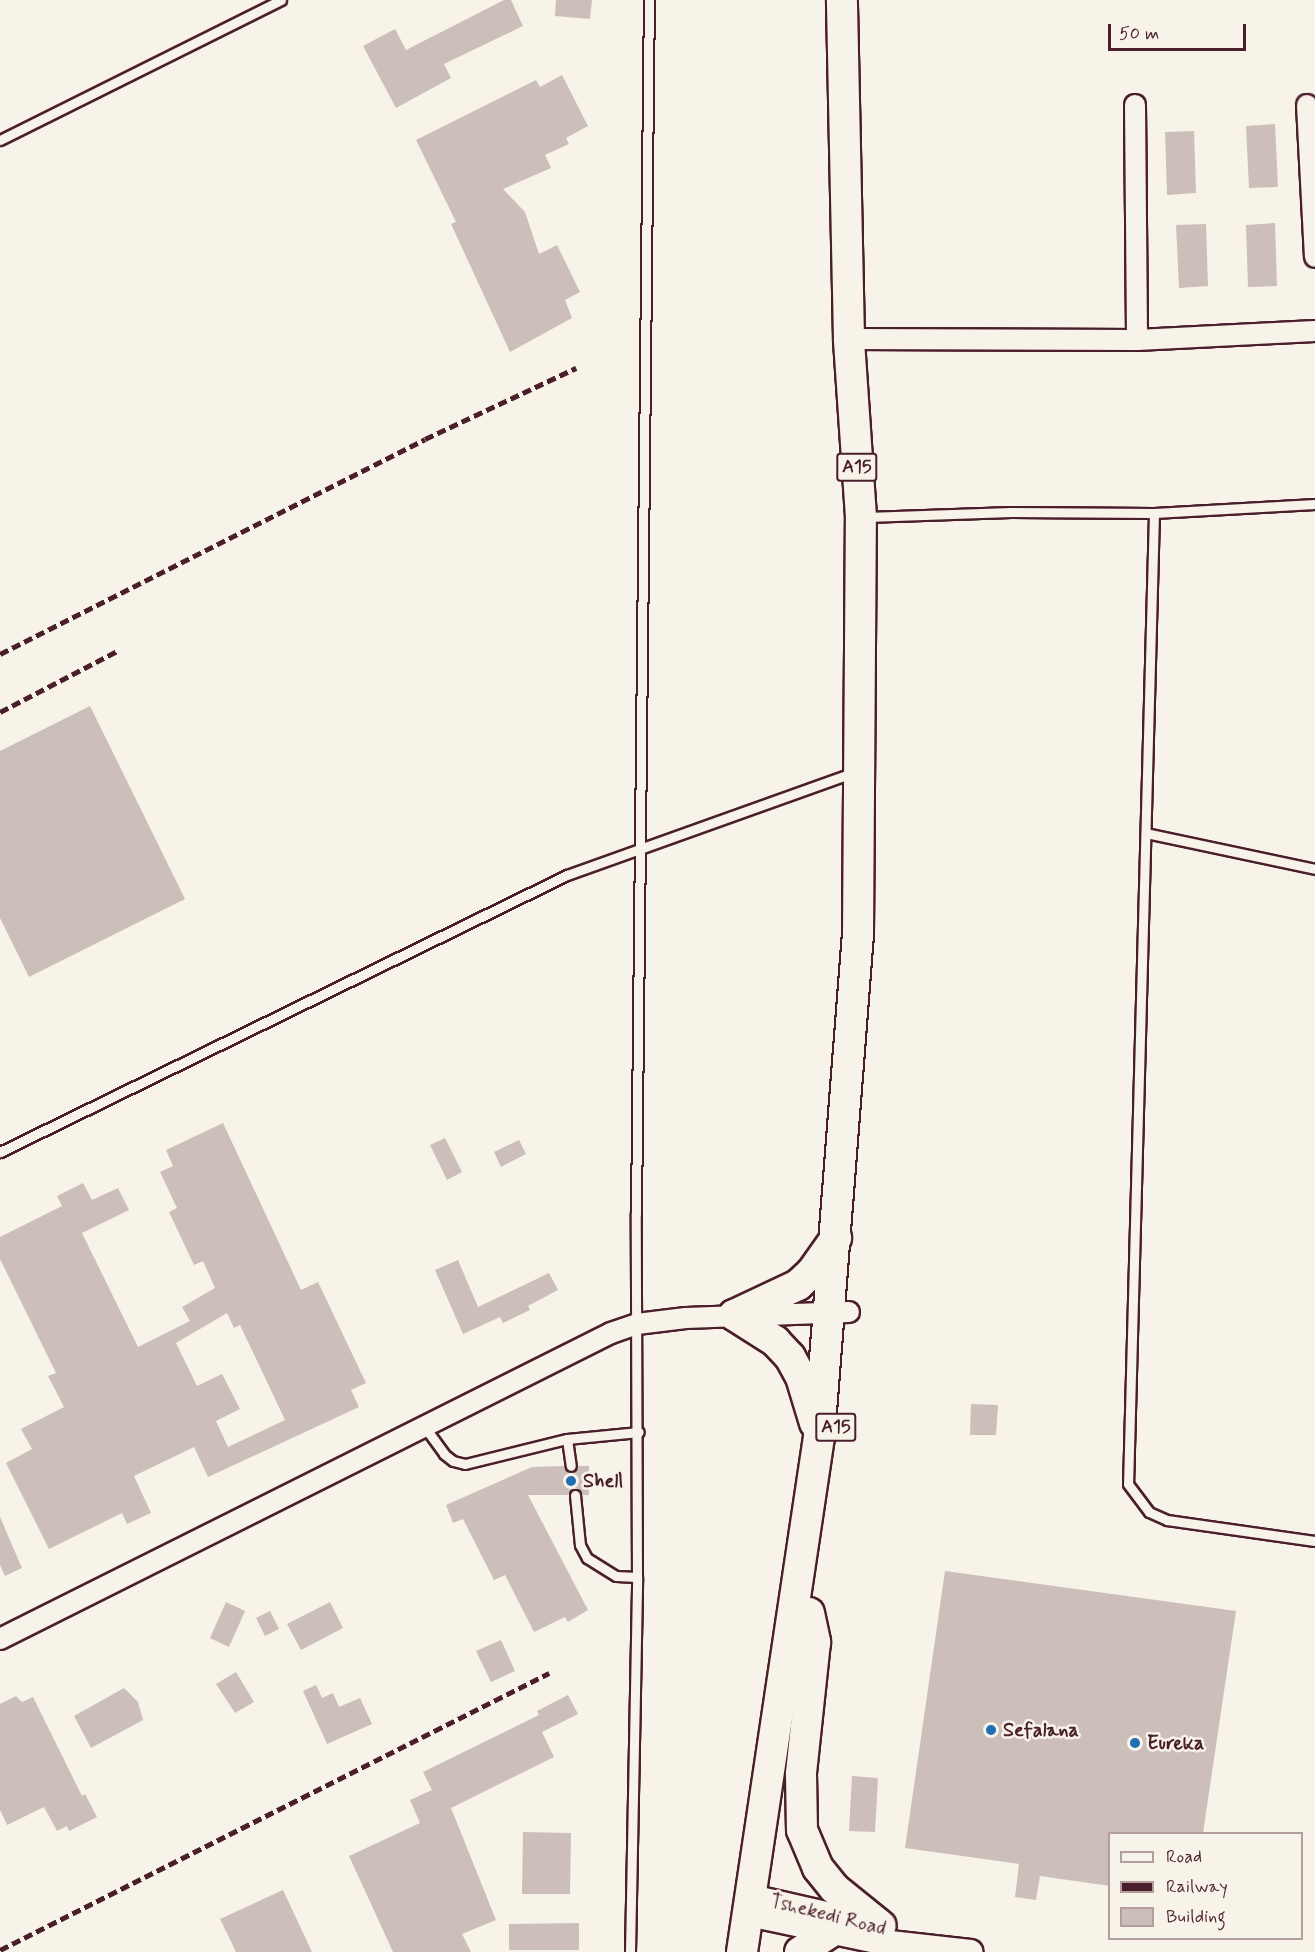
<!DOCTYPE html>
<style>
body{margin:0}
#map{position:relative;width:1315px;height:1952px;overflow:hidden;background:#f7f3e8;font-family:Mynerve,sans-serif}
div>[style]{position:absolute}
.building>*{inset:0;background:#ccbfb9}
.roads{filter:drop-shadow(2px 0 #4a1f2b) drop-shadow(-2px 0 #4a1f2b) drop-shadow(0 2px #4a1f2b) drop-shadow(0 -2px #4a1f2b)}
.service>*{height:9px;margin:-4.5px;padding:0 4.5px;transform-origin:4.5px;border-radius:4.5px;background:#f7f3e8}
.minor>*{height:20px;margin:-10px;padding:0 10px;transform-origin:10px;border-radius:10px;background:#f7f3e8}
.tertiary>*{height:24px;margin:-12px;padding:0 12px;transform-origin:12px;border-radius:12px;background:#f7f3e8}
.primary>*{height:30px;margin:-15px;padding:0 15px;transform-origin:15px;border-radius:15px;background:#f7f3e8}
.rail>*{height:4.5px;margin-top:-2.25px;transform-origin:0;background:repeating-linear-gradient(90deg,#4a1f2b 0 9px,transparent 0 13.5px)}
.dots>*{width:16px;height:16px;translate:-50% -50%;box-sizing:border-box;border:3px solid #f7f3e8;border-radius:50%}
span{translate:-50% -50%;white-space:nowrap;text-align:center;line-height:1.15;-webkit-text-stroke:5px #f7f3e8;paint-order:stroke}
.shield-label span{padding:2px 4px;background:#f7f3e8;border:2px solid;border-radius:4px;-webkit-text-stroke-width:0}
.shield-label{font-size:18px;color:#4a1f2b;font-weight:700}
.poi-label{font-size:20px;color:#4a1f2b;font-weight:700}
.left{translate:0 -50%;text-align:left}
.street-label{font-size:20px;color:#4a1f2b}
.legend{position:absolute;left:1108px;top:1832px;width:195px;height:108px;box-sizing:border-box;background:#f7f3e8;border:2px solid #b29e9c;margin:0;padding:8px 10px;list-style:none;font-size:18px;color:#4a1f2b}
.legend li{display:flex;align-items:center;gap:12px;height:30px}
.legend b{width:30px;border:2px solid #b29e9c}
.scale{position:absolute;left:1108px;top:24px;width:138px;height:27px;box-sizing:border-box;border:3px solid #4a1f2b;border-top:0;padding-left:8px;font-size:18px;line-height:21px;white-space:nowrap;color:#4a1f2b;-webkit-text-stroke:4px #f7f3e8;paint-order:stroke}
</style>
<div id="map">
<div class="building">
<div style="clip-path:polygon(504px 0,511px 0,523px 26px,444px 64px,451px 78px,396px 108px,363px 46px,395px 29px,406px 50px)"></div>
<div style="clip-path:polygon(556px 0,592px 0,590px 19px,555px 16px)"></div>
<div style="clip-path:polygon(562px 75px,588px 126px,566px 138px,569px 144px,545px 155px,551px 168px,503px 189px,525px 212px,539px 254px,557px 245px,580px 292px,565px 300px,572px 318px,510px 352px,451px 224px,456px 222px,416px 140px,536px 80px,540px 87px)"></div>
<div style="clip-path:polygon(1275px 124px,1278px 187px,1249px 188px,1246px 126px)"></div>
<div style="clip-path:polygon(1194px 131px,1196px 193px,1167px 195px,1165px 132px)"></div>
<div style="clip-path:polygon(1275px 223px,1277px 286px,1248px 287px,1246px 225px)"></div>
<div style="clip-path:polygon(1206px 224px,1208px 286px,1179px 288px,1176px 225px)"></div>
<div style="clip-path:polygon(90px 706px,185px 899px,29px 977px,0 918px,0 751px)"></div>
<div style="clip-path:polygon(evenodd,223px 1123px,301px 1290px,318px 1282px,366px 1383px,351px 1390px,359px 1407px,208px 1477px,194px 1447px,134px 1476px,151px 1513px,127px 1524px,122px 1513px,49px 1549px,6px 1463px,32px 1449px,21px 1429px,64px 1407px,48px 1376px,56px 1373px,0 1259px,0 1237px,62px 1206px,57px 1196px,83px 1183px,92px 1200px,118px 1188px,129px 1210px,82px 1233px,138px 1347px,190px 1321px,182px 1307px,215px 1288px,203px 1261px,194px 1265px,169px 1212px,177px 1208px,160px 1172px,173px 1166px,166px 1150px,223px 1123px,227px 1313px,234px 1328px,240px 1325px,285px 1420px,228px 1447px,216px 1421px,240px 1409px,222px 1374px,197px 1386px,176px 1343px,227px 1313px)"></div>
<div style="clip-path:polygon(445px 1138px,462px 1172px,447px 1180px,430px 1145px)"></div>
<div style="clip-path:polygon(519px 1140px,526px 1154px,501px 1167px,494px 1152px)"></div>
<div style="clip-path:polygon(458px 1260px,478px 1307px,549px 1273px,558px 1290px,528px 1306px,530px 1310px,503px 1323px,500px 1317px,463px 1334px,435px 1270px)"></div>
<div style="clip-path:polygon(971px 1404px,998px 1405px,996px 1435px,970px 1435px)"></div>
<div style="clip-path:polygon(564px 1466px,571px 1473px,578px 1466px,589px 1466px,589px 1495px,582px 1495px,575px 1488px,568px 1495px,528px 1495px,588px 1610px,568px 1622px,565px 1617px,534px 1632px,505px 1575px,494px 1580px,463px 1519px,453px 1523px,446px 1505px,532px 1467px)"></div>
<div style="clip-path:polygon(0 1517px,22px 1568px,5px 1576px,0 1565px)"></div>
<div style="clip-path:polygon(945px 1571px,1236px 1611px,1203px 1833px,1110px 1833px,1110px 1886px,1040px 1876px,1036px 1900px,1015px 1897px,1019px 1864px,905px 1848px)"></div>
<div style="clip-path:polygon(226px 1602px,245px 1611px,229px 1647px,210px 1638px)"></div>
<div style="clip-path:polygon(330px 1602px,343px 1628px,301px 1650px,287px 1624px)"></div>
<div style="clip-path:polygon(270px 1611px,279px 1629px,265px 1636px,256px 1618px)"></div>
<div style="clip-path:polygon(501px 1640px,515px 1671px,491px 1682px,476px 1651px)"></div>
<div style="clip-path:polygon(236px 1672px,254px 1702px,235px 1713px,216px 1684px)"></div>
<div style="clip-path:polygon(316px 1685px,322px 1698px,333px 1693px,339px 1707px,360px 1698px,372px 1724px,327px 1744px,303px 1691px)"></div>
<div style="clip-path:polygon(124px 1688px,138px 1702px,143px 1720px,91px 1748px,74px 1716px)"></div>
<div style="clip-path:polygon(568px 1695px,578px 1714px,542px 1732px,554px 1757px,451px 1808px,496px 1920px,462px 1934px,471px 1952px,393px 1952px,349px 1856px,420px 1823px,410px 1800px,432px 1790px,423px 1772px,539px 1715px,537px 1711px)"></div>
<div style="clip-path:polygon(16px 1696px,22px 1702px,33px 1697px,82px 1796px,85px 1794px,97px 1817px,69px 1831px,67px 1826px,57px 1831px,44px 1807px,7px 1825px,0 1810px,0 1704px)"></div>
<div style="clip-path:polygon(852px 1776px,878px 1778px,875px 1832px,849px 1831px)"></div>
<div style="clip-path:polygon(523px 1832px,571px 1833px,570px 1894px,522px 1894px)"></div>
<div style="clip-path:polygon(283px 1890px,312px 1952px,236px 1952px,220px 1919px)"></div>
<div style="clip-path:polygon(579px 1923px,579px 1950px,509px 1950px,509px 1924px)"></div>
</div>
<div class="roads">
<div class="service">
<div style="left:0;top:140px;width:314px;rotate:-26.5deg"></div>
<div style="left:1154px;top:513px;width:971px;rotate:91.53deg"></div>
<div style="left:1128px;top:1484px;width:35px;rotate:53deg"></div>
<div style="left:1149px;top:1512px;width:20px;rotate:24deg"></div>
<div style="left:1167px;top:1520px;width:149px;rotate:8.1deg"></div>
<div style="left:866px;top:517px;width:145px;rotate:-2deg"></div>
<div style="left:1011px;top:512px;width:143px;rotate:0.4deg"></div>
<div style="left:1154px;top:513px;width:161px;rotate:-3.2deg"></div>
<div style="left:1146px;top:833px;width:173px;rotate:12deg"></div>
<div style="left:0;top:1152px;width:631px;rotate:-26.04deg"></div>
<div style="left:567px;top:875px;width:305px;rotate:-19.7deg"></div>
<div style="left:424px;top:1426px;width:34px;rotate:54deg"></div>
<div style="left:444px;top:1454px;width:11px;rotate:38deg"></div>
<div style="left:453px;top:1461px;width:12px;rotate:14deg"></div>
<div style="left:465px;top:1464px;width:105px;rotate:-13.8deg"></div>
<div style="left:567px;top:1439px;width:72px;rotate:-5.6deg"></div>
<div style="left:567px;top:1439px;width:27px;rotate:82deg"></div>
<div style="left:575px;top:1495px;width:50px;rotate:84.3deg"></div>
<div style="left:580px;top:1545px;width:15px;rotate:62deg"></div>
<div style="left:587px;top:1558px;width:34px;rotate:32deg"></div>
<div style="left:616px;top:1576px;width:21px;rotate:3deg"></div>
<div style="left:630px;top:1952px;width:375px;rotate:-88.9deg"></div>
<div style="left:637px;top:1577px;width:364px;rotate:-90.2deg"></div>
<div style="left:636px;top:1213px;width:1213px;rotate:-89.39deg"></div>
</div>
<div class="minor">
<div style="left:1135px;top:105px;width:235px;rotate:89.5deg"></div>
<div style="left:1307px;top:105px;width:152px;rotate:87deg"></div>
<div style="left:849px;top:339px;width:288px;rotate:0.2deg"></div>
<div style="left:1137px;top:340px;width:178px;rotate:-2.9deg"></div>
<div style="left:0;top:1639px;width:683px;rotate:-26.6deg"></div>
<div style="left:611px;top:1333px;width:28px;rotate:-19deg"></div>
<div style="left:637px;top:1324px;width:49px;rotate:-7deg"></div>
<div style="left:686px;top:1318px;width:163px;rotate:-2.1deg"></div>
</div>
<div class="tertiary">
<div style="left:751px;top:1897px;width:131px;rotate:12.8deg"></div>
<div style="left:749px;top:1914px;width:135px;rotate:12deg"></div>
<div style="left:881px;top:1942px;width:90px;rotate:6.4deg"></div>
</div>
<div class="primary">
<div style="left:734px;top:1315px;width:49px;rotate:32.4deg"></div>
<div style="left:775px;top:1341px;width:22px;rotate:47deg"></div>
<div style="left:790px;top:1357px;width:23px;rotate:61deg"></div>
<div style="left:801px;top:1377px;width:48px;rotate:73.1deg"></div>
<div style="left:734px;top:1315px;width:71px;rotate:-25.1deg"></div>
<div style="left:798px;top:1285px;width:19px;rotate:-43deg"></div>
<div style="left:812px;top:1272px;width:42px;rotate:-54.8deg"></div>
<div style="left:809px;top:1613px;width:30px;rotate:78deg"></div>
<div style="left:815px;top:1642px;width:133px;rotate:96.1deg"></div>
<div style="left:801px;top:1774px;width:56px;rotate:89deg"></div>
<div style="left:802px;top:1830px;width:41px;rotate:67.2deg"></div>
<div style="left:818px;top:1868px;width:26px;rotate:51deg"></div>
<div style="left:834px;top:1888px;width:60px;rotate:39deg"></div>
<div style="left:742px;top:1952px;width:521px;rotate:-81.5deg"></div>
<div style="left:819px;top:1437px;width:505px;rotate:-85.57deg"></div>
<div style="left:858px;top:934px;width:417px;rotate:-89.6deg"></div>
<div style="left:861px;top:517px;width:178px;rotate:-93.9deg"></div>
<div style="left:849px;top:339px;width:339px;rotate:-91.2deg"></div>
<div style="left:800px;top:1952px;width:35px;rotate:-33deg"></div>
</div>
</div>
<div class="rail">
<div style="left:0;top:654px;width:476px;rotate:-26.8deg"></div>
<div style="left:425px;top:439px;width:167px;rotate:-25.2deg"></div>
<div style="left:0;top:712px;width:132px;rotate:-27.5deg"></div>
<div style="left:0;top:1950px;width:615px;rotate:-26.77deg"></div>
</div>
<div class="dots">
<div style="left:571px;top:1481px;background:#1f6fb2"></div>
<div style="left:991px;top:1730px;background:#1f6fb2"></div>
<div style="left:1135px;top:1743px;background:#1f6fb2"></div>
</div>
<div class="shield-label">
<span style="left:857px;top:467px">A15</span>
<span style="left:836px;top:1427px">A15</span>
</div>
<div class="poi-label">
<span class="left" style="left:583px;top:1481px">Shell</span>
<span class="left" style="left:1003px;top:1730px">Sefalana</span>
<span class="left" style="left:1147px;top:1743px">Eureka</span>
</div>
<div class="street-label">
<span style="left:828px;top:1915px;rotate:14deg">Tshekedi Road</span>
</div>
<ul class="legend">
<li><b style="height:8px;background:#f7f3e8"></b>Road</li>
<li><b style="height:8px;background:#4a1f2b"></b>Railway</li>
<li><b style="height:16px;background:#ccbfb9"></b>Building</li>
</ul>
<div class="scale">50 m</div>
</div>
